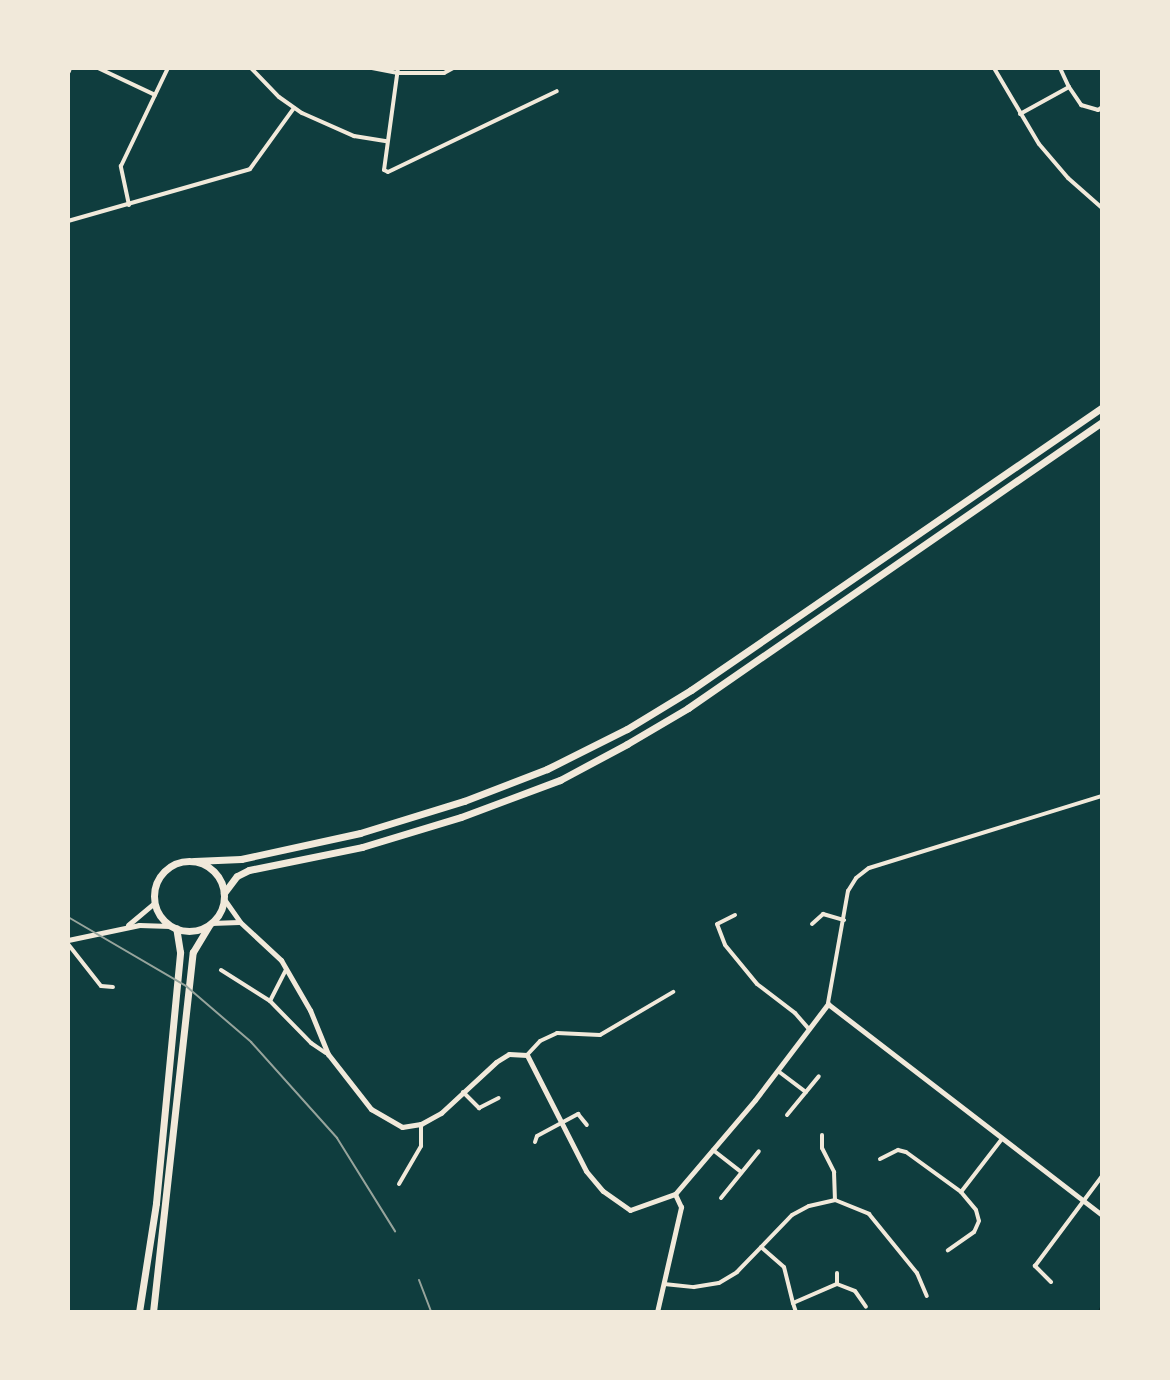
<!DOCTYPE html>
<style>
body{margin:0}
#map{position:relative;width:1170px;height:1380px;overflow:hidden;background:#0f3d3e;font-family:"PT Serif",serif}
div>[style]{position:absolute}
.canal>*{height:7px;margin:-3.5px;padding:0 3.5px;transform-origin:3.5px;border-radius:3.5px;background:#0a2a2b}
.minor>*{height:4px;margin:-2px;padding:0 2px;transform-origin:2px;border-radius:2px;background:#f1e9da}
.tertiary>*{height:5px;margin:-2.5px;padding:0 2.5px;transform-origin:2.5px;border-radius:2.5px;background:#f1e9da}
.secondary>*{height:6px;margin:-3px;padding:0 3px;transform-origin:3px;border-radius:3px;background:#f1e9da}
.trunk>*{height:7px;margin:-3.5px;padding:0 3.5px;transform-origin:3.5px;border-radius:3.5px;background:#f1e9da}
.trunk>.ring{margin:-3.5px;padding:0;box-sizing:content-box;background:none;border:7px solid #f1e9da;border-radius:50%}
.rail>*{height:2px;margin:-1px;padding:0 1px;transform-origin:1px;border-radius:1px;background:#97a49c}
span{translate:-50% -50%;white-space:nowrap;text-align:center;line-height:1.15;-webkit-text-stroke:6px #f1e9da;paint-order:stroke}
.frame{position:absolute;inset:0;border:70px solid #f1e9da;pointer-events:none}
</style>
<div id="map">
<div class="canal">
<div style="left:1101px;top:1312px;width:3px;rotate:-72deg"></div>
</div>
<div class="minor">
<div style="left:98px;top:68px;width:63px;rotate:25.3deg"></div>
<div style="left:251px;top:68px;width:40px;rotate:46deg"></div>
<div style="left:279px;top:97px;width:28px;rotate:35deg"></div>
<div style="left:302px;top:113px;width:57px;rotate:23.9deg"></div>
<div style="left:354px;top:136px;width:33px;rotate:9deg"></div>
<div style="left:372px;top:68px;width:25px;rotate:11deg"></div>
<div style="left:397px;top:73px;width:47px"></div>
<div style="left:444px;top:73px;width:10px;rotate:-29deg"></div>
<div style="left:398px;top:68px;width:103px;rotate:97.8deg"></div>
<div style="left:384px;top:170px;width:4px;rotate:27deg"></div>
<div style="left:388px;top:172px;width:187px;rotate:-25.6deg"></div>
<div style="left:994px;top:68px;width:88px;rotate:59.4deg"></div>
<div style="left:1039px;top:144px;width:45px;rotate:49.5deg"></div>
<div style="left:1068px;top:178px;width:45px;rotate:41.4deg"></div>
<div style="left:1060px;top:68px;width:21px;rotate:65deg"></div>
<div style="left:1020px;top:114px;width:56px;rotate:-28.9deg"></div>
<div style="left:1069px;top:87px;width:22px;rotate:56deg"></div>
<div style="left:1081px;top:105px;width:18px;rotate:16deg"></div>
<div style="left:1098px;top:110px;width:5px;rotate:-37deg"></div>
<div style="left:129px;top:205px;width:40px;rotate:-102deg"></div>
<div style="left:121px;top:166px;width:109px;rotate:-64.4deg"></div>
<div style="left:68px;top:221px;width:189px;rotate:-15.9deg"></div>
<div style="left:250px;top:169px;width:75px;rotate:-54.2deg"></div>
<div style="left:735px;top:915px;width:20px;rotate:153deg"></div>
<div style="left:717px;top:924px;width:22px;rotate:69deg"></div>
<div style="left:725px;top:945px;width:50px;rotate:50.6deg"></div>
<div style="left:757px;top:984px;width:48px;rotate:37.3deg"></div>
<div style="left:795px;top:1013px;width:21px;rotate:49deg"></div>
<div style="left:812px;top:924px;width:15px;rotate:-42deg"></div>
<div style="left:823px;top:914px;width:22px;rotate:16deg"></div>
<div style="left:68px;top:944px;width:53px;rotate:51.8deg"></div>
<div style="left:101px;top:986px;width:12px;rotate:5deg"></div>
<div style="left:221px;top:970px;width:58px;rotate:32.3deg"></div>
<div style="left:270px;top:1001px;width:59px;rotate:45.7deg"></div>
<div style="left:311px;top:1043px;width:18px;rotate:34deg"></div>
<div style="left:270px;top:1001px;width:35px;rotate:-63deg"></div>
<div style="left:828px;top:1003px;width:114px;rotate:-79.9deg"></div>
<div style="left:848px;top:891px;width:15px;rotate:-58deg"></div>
<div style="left:856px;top:878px;width:16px;rotate:-38deg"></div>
<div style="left:869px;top:868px;width:244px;rotate:-17.2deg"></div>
<div style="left:527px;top:1055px;width:19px;rotate:-47deg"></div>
<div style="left:540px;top:1041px;width:19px;rotate:-25deg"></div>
<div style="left:557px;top:1033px;width:43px;rotate:2.7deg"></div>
<div style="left:600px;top:1035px;width:85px;rotate:-30.5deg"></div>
<div style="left:778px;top:1071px;width:35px;rotate:37deg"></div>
<div style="left:463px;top:1092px;width:23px;rotate:45deg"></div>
<div style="left:479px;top:1108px;width:22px;rotate:-27deg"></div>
<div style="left:787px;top:1115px;width:50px;rotate:-50.6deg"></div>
<div style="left:822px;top:1135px;width:13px;rotate:90deg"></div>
<div style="left:822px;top:1148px;width:27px;rotate:63deg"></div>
<div style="left:834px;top:1172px;width:28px;rotate:88deg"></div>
<div style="left:535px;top:1142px;width:6px;rotate:-72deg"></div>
<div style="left:537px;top:1136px;width:47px;rotate:-28.2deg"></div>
<div style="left:578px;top:1114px;width:14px;rotate:51deg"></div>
<div style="left:713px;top:1150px;width:36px;rotate:38deg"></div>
<div style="left:880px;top:1159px;width:20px;rotate:-27deg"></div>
<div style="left:898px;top:1150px;width:8px;rotate:14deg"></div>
<div style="left:906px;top:1152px;width:68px;rotate:36deg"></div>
<div style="left:961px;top:1192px;width:23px;rotate:50deg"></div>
<div style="left:976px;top:1210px;width:11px;rotate:75deg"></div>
<div style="left:979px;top:1221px;width:12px;rotate:114deg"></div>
<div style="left:974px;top:1232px;width:32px;rotate:145deg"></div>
<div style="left:399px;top:1184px;width:44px;rotate:-59.9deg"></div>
<div style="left:421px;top:1146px;width:22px;rotate:-90deg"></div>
<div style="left:961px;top:1192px;width:66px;rotate:-52.4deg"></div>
<div style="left:721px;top:1198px;width:60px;rotate:-51deg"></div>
<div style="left:761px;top:1247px;width:30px;rotate:41deg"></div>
<div style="left:784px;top:1267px;width:37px;rotate:76deg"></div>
<div style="left:793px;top:1303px;width:48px;rotate:-23.4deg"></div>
<div style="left:837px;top:1284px;width:19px;rotate:21deg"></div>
<div style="left:855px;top:1291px;width:19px;rotate:55deg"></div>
<div style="left:837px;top:1273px;width:11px;rotate:90deg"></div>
<div style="left:1051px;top:1282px;width:23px;rotate:-135deg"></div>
<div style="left:1035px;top:1266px;width:112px;rotate:-53.3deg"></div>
<div style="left:664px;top:1284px;width:30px;rotate:6deg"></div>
<div style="left:694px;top:1287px;width:25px;rotate:-9deg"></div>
<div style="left:719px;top:1283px;width:21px;rotate:-31deg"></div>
<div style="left:737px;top:1272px;width:79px;rotate:-46deg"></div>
<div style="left:792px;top:1215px;width:19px;rotate:-28deg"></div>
<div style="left:809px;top:1206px;width:27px;rotate:-13deg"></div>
<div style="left:835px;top:1200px;width:37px;rotate:22deg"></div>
<div style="left:869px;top:1214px;width:76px;rotate:50.9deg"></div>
<div style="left:917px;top:1273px;width:25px;rotate:67deg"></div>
<div style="left:793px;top:1303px;width:9px;rotate:72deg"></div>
</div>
<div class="tertiary">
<div style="left:224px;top:899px;width:28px;rotate:55deg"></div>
<div style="left:240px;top:922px;width:56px;rotate:42.8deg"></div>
<div style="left:281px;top:960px;width:58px;rotate:59.9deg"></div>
<div style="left:310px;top:1010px;width:48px;rotate:67.8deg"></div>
<div style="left:328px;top:1054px;width:70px;rotate:52deg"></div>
<div style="left:371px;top:1109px;width:36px;rotate:30deg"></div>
<div style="left:402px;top:1127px;width:19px;rotate:-9deg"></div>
<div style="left:421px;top:1124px;width:23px;rotate:-29deg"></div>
<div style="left:441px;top:1113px;width:75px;rotate:-42.8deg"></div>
<div style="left:496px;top:1062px;width:15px;rotate:-32deg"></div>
<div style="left:509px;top:1054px;width:18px;rotate:3deg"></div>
<div style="left:527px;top:1055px;width:130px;rotate:63deg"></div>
<div style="left:586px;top:1171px;width:26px;rotate:50deg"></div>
<div style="left:603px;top:1191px;width:33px;rotate:35deg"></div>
<div style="left:630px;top:1210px;width:48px;rotate:-19.6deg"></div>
<div style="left:675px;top:1194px;width:123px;rotate:-49.6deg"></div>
<div style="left:755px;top:1100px;width:121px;rotate:-52.8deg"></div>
<div style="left:828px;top:1004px;width:346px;rotate:37.6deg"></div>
<div style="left:211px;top:923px;width:28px;rotate:-2deg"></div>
<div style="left:128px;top:925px;width:34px;rotate:-40deg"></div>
<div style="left:68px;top:940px;width:73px;rotate:-11.9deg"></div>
<div style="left:139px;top:925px;width:31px;rotate:2deg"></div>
<div style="left:657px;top:1312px;width:108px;rotate:-77.1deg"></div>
<div style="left:681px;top:1207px;width:14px;rotate:-115deg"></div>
</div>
<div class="secondary">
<div style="left:68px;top:71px;width:3px;rotate:-72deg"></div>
</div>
<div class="trunk">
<div class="ring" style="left:154px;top:861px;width:63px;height:63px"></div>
<div style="left:194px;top:861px;width:47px;rotate:-2.4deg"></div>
<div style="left:241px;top:859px;width:122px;rotate:-12.3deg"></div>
<div style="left:360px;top:833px;width:109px;rotate:-17.1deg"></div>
<div style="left:464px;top:801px;width:89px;rotate:-21.1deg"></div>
<div style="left:547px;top:769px;width:89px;rotate:-26.6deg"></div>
<div style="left:627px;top:729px;width:75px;rotate:-31.4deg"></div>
<div style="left:691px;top:690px;width:498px;rotate:-34.5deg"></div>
<div style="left:224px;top:893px;width:21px;rotate:-53deg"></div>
<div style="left:237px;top:876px;width:13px;rotate:-27deg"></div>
<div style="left:249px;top:870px;width:115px;rotate:-11.5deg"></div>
<div style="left:362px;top:847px;width:103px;rotate:-16.9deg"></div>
<div style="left:461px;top:817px;width:106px;rotate:-20.5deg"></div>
<div style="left:560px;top:780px;width:76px;rotate:-28.2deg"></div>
<div style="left:627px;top:744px;width:71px;rotate:-30.5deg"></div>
<div style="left:688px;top:708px;width:503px;rotate:-34.64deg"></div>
<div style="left:139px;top:1312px;width:110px;rotate:-81.1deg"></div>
<div style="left:156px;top:1203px;width:252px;rotate:-84.5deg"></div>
<div style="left:180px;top:952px;width:24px;rotate:-99deg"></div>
<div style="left:153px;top:1312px;width:362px;rotate:-83.7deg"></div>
<div style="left:193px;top:952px;width:31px;rotate:-59deg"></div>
</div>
<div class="rail">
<div style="left:68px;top:917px;width:137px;rotate:30.3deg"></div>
<div style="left:186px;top:986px;width:86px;rotate:40.7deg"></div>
<div style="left:251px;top:1042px;width:129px;rotate:48.1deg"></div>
<div style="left:337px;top:1138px;width:110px;rotate:58.1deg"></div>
<div style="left:419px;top:1280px;width:34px;rotate:69deg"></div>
</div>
<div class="frame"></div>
</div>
